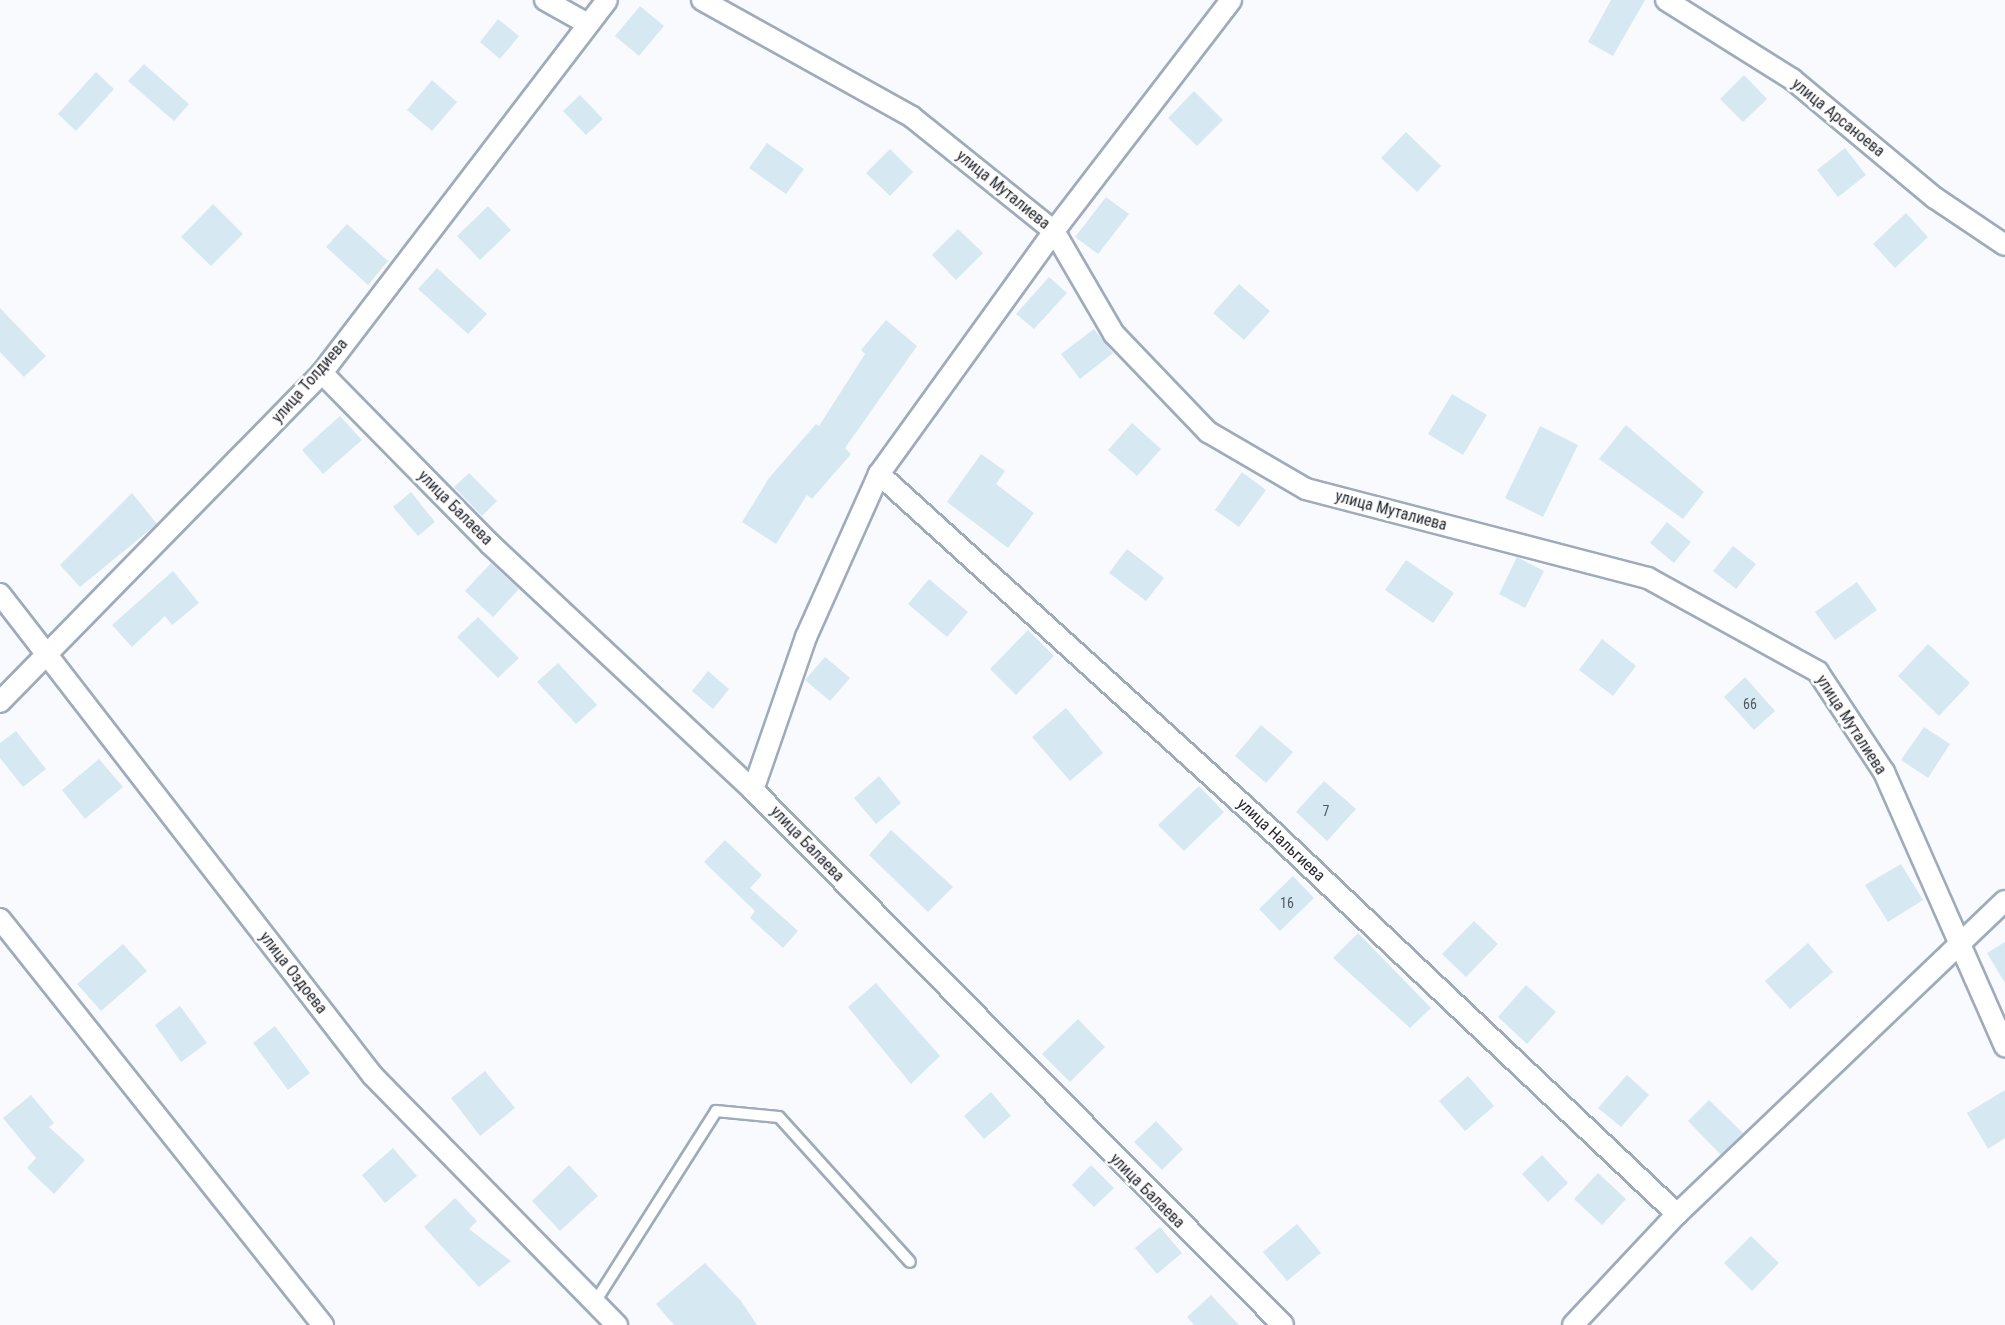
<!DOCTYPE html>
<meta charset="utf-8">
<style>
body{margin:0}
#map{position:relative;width:2005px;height:1325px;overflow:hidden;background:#f8fafe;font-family:"Roboto Condensed",sans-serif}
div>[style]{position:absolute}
.building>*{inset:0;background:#d6e9f2}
.roads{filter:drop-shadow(2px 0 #9fabbb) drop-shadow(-2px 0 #9fabbb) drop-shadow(0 2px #9fabbb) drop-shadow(0 -2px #9fabbb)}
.lane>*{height:10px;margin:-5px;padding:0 5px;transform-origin:5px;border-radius:5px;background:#fff}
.street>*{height:20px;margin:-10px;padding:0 10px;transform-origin:10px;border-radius:10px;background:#fff}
span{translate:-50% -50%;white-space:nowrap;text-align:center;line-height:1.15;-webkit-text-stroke:5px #fff;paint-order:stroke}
.number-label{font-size:14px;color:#515960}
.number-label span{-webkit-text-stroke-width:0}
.street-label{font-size:16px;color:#25292f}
</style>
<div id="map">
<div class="building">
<div style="clip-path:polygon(1611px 0,1645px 0,1613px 56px,1588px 42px)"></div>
<div style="clip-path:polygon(640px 6px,664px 26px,639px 56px,615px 36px)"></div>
<div style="clip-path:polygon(498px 19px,519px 36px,500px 59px,480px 42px)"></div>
<div style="clip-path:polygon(144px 64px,189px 104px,174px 121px,128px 81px)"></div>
<div style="clip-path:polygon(96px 72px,114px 89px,76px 131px,58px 114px)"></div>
<div style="clip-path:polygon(1744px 75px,1767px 99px,1743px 122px,1720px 99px)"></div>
<div style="clip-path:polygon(432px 80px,457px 102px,432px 131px,407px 110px)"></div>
<div style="clip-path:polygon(1194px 91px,1223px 120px,1197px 146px,1168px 118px)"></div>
<div style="clip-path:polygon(580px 95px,603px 119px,586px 135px,563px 111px)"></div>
<div style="clip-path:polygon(1406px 132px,1441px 166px,1417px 192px,1381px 158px)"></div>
<div style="clip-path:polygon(767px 143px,804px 169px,786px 194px,749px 168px)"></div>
<div style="clip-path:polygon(1845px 148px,1866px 175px,1838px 197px,1817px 170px)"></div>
<div style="clip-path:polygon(890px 149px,913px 172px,890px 196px,866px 173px)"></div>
<div style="clip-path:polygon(1106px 197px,1129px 214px,1098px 254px,1075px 237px)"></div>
<div style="clip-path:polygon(213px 204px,243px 234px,211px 266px,181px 237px)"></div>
<div style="clip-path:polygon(488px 206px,511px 230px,480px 260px,457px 236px)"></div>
<div style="clip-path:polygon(1906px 213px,1928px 237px,1895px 268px,1873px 244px)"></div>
<div style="clip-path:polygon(347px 224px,388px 261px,368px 285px,326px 247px)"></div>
<div style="clip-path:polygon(958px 229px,983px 253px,956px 280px,932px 255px)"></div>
<div style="clip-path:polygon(437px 268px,487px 314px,468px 334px,418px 289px)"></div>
<div style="clip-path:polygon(1049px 277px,1067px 293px,1034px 329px,1016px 314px)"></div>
<div style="clip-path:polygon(1239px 284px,1270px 311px,1244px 340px,1213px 313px)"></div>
<div style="clip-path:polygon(0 308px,46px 356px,24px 377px,0 352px)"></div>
<div style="clip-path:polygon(886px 320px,917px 346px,845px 448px,851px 454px,812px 499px,807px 495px,776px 544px,742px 522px,769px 478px,816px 424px,819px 426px,865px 354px,861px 350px)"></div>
<div style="clip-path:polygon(1094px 329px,1113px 353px,1080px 379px,1061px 354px)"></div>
<div style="clip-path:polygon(1452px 394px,1487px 415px,1463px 455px,1428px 434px)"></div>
<div style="clip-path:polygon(340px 416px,362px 440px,323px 474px,302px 450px)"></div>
<div style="clip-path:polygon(1132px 423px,1161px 449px,1137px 476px,1108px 450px)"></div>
<div style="clip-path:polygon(1626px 425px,1704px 492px,1683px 519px,1599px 459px)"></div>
<div style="clip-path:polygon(1540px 426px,1578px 445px,1543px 517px,1505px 498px)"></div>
<div style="clip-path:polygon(981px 454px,1005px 471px,996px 484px,1034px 513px,1008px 548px,947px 502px)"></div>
<div style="clip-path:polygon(1242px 472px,1266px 490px,1239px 527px,1215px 510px)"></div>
<div style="clip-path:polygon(469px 473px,497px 501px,482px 516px,454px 487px)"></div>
<div style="clip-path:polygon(411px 492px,435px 522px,418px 536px,393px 507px)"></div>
<div style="clip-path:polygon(132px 493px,157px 524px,80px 587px,60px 565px)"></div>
<div style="clip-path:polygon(1667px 522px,1691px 542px,1674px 563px,1650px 543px)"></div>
<div style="clip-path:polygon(1733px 546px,1756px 564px,1736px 589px,1713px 571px)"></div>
<div style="clip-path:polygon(1127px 549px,1164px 578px,1146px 601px,1109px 573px)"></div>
<div style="clip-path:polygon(1517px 557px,1544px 571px,1525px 608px,1499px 594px)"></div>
<div style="clip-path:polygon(1406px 560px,1454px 593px,1433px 623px,1385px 590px)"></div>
<div style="clip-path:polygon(491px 563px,519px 589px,493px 617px,465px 591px)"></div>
<div style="clip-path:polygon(173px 571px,199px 603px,172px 625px,165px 616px,132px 647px,112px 625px)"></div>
<div style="clip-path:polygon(929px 579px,968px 612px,947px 637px,908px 604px)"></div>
<div style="clip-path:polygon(1857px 582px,1877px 610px,1835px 640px,1815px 612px)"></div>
<div style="clip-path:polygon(478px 617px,519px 658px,498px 678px,457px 637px)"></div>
<div style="clip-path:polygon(1028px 630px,1054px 656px,1016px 695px,990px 669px)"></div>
<div style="clip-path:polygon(1602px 639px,1636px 666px,1613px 696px,1579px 670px)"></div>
<div style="clip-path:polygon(1928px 644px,1970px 683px,1939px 716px,1898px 676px)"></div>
<div style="clip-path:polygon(825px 657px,850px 678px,830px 701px,805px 680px)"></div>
<div style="clip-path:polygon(558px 663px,597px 705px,576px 724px,537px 682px)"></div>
<div style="clip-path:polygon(708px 671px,729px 689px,713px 709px,692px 691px)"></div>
<div style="clip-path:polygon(1745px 677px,1775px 711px,1754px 730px,1724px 697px)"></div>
<div style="clip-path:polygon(1066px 708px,1103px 753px,1070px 781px,1032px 737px)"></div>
<div style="clip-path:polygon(1261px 725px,1293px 752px,1266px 783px,1235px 756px)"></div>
<div style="clip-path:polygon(1924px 727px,1950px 744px,1928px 778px,1901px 760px)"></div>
<div style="clip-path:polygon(16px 731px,46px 769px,23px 787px,0 758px,0 743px)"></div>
<div style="clip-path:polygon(99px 759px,123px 787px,85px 819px,62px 790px)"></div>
<div style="clip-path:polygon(879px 776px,901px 803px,876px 824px,854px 798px)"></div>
<div style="clip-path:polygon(1324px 781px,1356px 809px,1327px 841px,1296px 812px)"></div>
<div style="clip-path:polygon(1199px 786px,1224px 812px,1184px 851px,1158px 825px)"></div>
<div style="clip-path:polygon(891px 830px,953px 887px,928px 912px,869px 855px)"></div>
<div style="clip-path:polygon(725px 840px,762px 875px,750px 888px,798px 931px,783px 948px,750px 918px,755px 911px,704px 862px)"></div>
<div style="clip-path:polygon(1901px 864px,1923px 900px,1888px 922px,1865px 885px)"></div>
<div style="clip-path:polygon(1293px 876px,1314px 898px,1280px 931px,1259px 909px)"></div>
<div style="clip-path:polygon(1474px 921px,1498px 944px,1466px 977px,1442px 954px)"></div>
<div style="clip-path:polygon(1358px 933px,1431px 1008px,1410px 1028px,1333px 958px)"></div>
<div style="clip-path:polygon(2005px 942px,2005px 983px,1987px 953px)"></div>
<div style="clip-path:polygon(1808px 943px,1833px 972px,1790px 1009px,1765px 981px)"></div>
<div style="clip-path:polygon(123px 944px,147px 971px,101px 1011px,77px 984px)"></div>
<div style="clip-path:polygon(876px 983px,940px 1056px,911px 1084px,848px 1007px)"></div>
<div style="clip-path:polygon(1526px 985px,1556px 1012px,1527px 1044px,1498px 1017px)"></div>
<div style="clip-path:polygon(180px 1006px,207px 1043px,181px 1062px,155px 1025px)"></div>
<div style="clip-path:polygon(1078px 1019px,1105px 1047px,1070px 1082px,1042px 1054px)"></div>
<div style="clip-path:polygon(275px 1026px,310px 1073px,288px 1090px,253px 1043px)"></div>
<div style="clip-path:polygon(485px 1071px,515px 1108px,480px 1136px,451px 1098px)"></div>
<div style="clip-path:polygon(1627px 1075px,1649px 1095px,1621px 1127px,1598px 1108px)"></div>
<div style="clip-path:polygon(1468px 1076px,1494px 1106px,1465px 1131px,1439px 1101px)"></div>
<div style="clip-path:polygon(2005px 1090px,2005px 1138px,1988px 1149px,1967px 1113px)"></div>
<div style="clip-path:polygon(991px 1092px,1011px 1116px,984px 1139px,964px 1116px)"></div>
<div style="clip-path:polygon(31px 1095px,54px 1123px,49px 1127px,85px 1160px,54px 1194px,27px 1168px,36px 1158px,3px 1118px)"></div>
<div style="clip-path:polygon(1709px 1100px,1743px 1133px,1721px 1155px,1688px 1121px)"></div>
<div style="clip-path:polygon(1156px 1121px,1183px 1149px,1162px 1170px,1134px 1142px)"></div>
<div style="clip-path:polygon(393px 1148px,417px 1176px,385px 1203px,362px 1175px)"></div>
<div style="clip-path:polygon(1542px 1155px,1568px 1183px,1548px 1202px,1522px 1174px)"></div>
<div style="clip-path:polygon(569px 1165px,598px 1196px,560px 1231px,532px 1201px)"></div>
<div style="clip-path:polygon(1091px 1165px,1114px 1188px,1094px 1207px,1072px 1185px)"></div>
<div style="clip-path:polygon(1598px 1173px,1626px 1199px,1602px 1225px,1574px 1199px)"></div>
<div style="clip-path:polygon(455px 1198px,477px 1221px,469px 1229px,511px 1261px,479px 1287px,424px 1227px)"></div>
<div style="clip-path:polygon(1297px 1224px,1321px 1253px,1287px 1281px,1263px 1252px)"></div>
<div style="clip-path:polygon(1160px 1227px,1182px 1253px,1157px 1274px,1135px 1248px)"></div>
<div style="clip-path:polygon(1751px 1236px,1779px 1263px,1752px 1291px,1724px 1263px)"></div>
<div style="clip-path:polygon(705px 1263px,741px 1301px,757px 1325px,674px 1325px,656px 1304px)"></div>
<div style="clip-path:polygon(1211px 1295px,1239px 1325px,1194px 1325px,1187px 1317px)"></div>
</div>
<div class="roads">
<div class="lane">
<div style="left:595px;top:1302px;width:226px;rotate:-57.6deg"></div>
<div style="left:716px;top:1111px;width:63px;rotate:5.4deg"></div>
<div style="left:779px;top:1117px;width:195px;rotate:47.9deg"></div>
</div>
<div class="street">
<div style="left:545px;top:0;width:47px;rotate:29.3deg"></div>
<div style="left:702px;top:0;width:240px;rotate:29.1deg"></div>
<div style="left:912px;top:117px;width:182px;rotate:38.8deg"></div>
<div style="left:1054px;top:231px;width:119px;rotate:59.8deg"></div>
<div style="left:1114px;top:334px;width:136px;rotate:46.2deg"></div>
<div style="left:1208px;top:432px;width:113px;rotate:30.2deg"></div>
<div style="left:1306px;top:489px;width:353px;rotate:14.6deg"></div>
<div style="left:1648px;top:578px;width:194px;rotate:28.9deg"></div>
<div style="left:1818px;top:672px;width:120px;rotate:56.6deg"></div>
<div style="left:1884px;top:772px;width:300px;rotate:66.2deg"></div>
<div style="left:1666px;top:0;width:149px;rotate:32.1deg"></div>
<div style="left:1792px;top:79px;width:186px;rotate:39.8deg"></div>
<div style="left:1935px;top:198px;width:84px;rotate:33.9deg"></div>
<div style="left:322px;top:373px;width:240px;rotate:45.5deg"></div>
<div style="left:490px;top:544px;width:360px;rotate:43.1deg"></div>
<div style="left:753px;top:790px;width:753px;rotate:45.27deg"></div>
<div style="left:879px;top:474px;width:532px;rotate:42.26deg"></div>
<div style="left:1273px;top:832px;width:556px;rotate:43.4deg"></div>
<div style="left:0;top:594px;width:609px;rotate:52.27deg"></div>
<div style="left:373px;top:1076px;width:349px;rotate:45.6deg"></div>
<div style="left:0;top:702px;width:460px;rotate:-45.6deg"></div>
<div style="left:322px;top:373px;width:469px;rotate:-52.6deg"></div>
<div style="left:753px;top:790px;width:162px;rotate:-70.9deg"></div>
<div style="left:806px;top:637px;width:179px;rotate:-65.9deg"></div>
<div style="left:879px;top:474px;width:299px;rotate:-54.2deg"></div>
<div style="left:1054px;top:231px;width:291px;rotate:-52.5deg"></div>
<div style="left:0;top:919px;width:519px;rotate:51.5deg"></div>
<div style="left:1573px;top:1325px;width:152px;rotate:-46.9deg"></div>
<div style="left:1677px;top:1214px;width:453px;rotate:-43.7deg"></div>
</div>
</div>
<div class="number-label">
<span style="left:1750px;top:704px">66</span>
<span style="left:1326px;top:811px">7</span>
<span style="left:1287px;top:903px">16</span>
</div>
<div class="street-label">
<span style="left:1838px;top:118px;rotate:39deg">улица Арсаноева</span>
<span style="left:1003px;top:190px;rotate:39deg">улица Муталиева</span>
<span style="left:310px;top:381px;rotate:-49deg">улица Толдиева</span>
<span style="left:455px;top:508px;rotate:45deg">улица Балаева</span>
<span style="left:1391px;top:511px;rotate:15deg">улица Муталиева</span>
<span style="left:1851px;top:725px;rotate:57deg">улица Муталиева</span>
<span style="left:1281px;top:840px;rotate:43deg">улица Нальгиева</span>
<span style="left:807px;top:844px;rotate:46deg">улица Балаева</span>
<span style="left:293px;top:973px;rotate:52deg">улица Оздоева</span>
<span style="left:1147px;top:1191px;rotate:45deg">улица Балаева</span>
</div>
</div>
